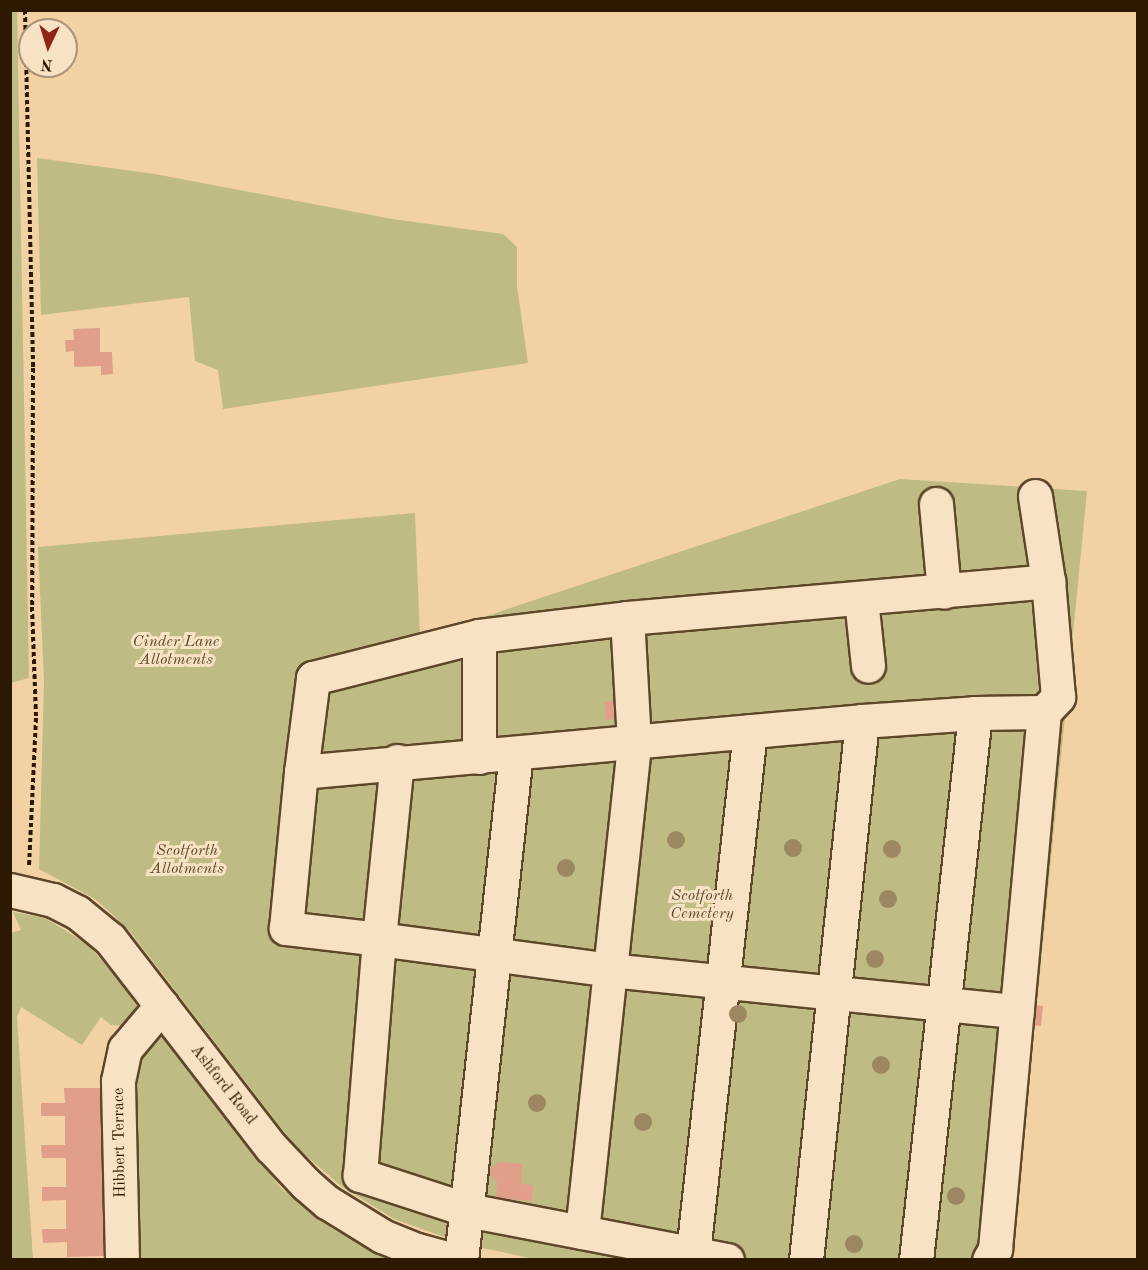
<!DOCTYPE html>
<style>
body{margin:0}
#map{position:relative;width:1148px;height:1270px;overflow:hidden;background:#f2d2a5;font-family:"Old Standard TT",serif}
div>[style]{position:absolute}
.green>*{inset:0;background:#bebb84}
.building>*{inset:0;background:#e19e88}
.path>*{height:4px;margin-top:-2px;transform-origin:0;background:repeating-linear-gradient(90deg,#2d1900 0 4.5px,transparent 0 7.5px)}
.roads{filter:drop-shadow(2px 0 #5e4729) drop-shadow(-2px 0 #5e4729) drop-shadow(0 2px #5e4729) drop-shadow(0 -2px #5e4729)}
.minor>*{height:33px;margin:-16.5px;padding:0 16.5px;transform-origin:16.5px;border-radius:16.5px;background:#f7e2c4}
.trees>*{width:18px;height:18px;margin:-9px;border-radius:50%;background:#9d8760}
span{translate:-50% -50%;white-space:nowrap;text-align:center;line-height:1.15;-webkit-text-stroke:6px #f7e2c4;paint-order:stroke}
.park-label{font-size:16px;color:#584a28;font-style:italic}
.street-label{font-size:16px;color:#2d1900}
.frame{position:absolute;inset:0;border:12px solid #2d1900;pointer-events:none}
.north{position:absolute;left:18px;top:18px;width:60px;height:60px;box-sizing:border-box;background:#f7e2c4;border:2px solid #a69276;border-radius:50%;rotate:184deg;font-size:16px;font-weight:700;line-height:24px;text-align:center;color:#2d1900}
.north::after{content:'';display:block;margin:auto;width:21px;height:27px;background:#8f2418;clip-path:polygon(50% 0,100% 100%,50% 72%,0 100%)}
</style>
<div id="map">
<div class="green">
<div style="clip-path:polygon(17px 10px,29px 678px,11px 683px,10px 11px)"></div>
<div style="clip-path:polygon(37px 158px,155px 174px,392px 219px,503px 234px,517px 247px,517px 286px,528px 363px,223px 409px,218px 370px,195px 361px,189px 297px,41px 315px)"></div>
<div style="clip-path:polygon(900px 479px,1087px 491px,1012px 1259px,534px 1259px,464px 1244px,394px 1219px,341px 1186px,295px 1146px,131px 933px,114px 916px,95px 899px,39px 869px,44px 681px,38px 547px,415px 513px,420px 638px)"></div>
<div style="clip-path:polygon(13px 912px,45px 918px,87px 944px,115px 975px,138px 1008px,137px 1016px,126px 1026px,111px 1025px,101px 1017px,82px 1045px,21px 1007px,17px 1017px,33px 1259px,11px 1259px,10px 933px,21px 930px)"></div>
<div style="clip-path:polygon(154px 1034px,161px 1035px,282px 1189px,333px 1229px,390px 1259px,131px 1259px,129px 1083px,138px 1041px)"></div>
</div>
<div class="building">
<div style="clip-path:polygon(100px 328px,100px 352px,112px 352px,113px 374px,101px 375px,101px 366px,74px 367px,74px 351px,66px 352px,65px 340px,74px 340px,73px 329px)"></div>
<div style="clip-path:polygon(627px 700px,628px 718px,606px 720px,605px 702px)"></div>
<div style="clip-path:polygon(1033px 1005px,1043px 1006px,1041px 1026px,1031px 1025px)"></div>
<div style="clip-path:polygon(64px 1088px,102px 1088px,104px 1256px,67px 1257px,67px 1242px,43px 1243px,42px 1229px,66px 1229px,66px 1200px,42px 1201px,42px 1187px,66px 1187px,66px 1158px,42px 1158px,41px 1145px,65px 1145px,65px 1116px,41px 1116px,41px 1103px,65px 1103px)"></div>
<div style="clip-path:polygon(499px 1162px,522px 1164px,521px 1184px,533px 1185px,532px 1201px,496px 1198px,497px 1182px,490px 1174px,491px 1168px)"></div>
</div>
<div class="path">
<div style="left:25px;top:10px;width:358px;rotate:88.7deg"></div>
<div style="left:33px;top:368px;width:239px;rotate:90.2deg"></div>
<div style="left:32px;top:607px;width:111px;rotate:87.9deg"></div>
<div style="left:36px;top:718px;width:149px;rotate:92.7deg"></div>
</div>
<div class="roads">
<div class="minor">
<div style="left:936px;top:504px;width:88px;rotate:84.8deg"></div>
<div style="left:861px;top:599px;width:67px;rotate:84deg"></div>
<div style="left:479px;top:757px;width:121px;rotate:-90deg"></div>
<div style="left:397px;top:761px;width:179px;rotate:95.8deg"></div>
<div style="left:379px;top:939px;width:233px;rotate:7.6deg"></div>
<div style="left:610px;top:970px;width:409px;rotate:5.8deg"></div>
<div style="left:301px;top:772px;width:563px;rotate:-5.19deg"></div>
<div style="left:862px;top:721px;width:113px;rotate:-4deg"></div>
<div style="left:975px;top:713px;width:69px;rotate:-0.8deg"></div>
<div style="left:10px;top:890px;width:44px;rotate:13.1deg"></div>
<div style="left:53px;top:900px;width:27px;rotate:27deg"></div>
<div style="left:77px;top:912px;width:43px;rotate:39.3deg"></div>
<div style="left:110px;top:939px;width:263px;rotate:52.3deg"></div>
<div style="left:271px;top:1147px;width:51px;rotate:46.6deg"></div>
<div style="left:306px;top:1184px;width:28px;rotate:41deg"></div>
<div style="left:327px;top:1202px;width:65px;rotate:31.7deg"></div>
<div style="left:382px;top:1236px;width:38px;rotate:22deg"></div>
<div style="left:417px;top:1250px;width:38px;rotate:15deg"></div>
<div style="left:582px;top:1232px;width:493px;rotate:-83.9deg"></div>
<div style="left:634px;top:742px;width:124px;rotate:-93.2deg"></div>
<div style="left:693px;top:1253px;width:525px;rotate:-83.77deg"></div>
<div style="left:122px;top:1260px;width:179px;rotate:-91.3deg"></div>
<div style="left:118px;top:1081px;width:33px;rotate:-78deg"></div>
<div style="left:125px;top:1049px;width:57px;rotate:-49.9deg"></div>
<div style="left:461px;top:1260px;width:510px;rotate:-83.81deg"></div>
<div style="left:727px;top:1260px;width:264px;rotate:-169.1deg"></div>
<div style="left:468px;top:1210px;width:114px;rotate:-162deg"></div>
<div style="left:360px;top:1175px;width:237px;rotate:-85.4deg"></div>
<div style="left:379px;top:939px;width:94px;rotate:-173.3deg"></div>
<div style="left:286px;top:928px;width:157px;rotate:-84.5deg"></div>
<div style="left:301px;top:772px;width:95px;rotate:-82.7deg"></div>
<div style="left:313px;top:678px;width:171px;rotate:-14.2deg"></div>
<div style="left:479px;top:636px;width:149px;rotate:-6.9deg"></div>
<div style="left:627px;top:618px;width:423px;rotate:-5deg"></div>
<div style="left:806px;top:1260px;width:542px;rotate:-84.07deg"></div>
<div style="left:916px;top:1260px;width:550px;rotate:-83.84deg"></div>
<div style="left:989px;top:1260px;width:13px;rotate:-61deg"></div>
<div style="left:995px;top:1249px;width:539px;rotate:-84.79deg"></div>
<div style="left:1044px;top:712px;width:21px;rotate:-47deg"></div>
<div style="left:1058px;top:697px;width:116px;rotate:-94.9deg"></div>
<div style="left:1048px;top:581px;width:86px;rotate:-98.7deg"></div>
</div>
</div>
<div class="trees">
<div style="left:676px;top:840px"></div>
<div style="left:793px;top:848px"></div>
<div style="left:892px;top:849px"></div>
<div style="left:566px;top:868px"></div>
<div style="left:888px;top:899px"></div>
<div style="left:875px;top:959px"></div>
<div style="left:738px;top:1014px"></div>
<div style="left:881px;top:1065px"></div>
<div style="left:537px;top:1103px"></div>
<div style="left:643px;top:1122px"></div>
<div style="left:956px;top:1196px"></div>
<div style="left:854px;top:1244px"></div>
</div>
<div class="park-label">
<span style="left:176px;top:651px">Cinder Lane<br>Allotments</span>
<span style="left:187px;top:860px">Scotforth<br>Allotments</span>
<span style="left:702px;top:905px">Scotforth<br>Cemetery</span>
</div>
<div class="street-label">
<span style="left:223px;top:1085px;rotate:52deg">Ashford Road</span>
<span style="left:120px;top:1143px;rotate:-91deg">Hibbert Terrace</span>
</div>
<div class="frame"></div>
<div class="north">N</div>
</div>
